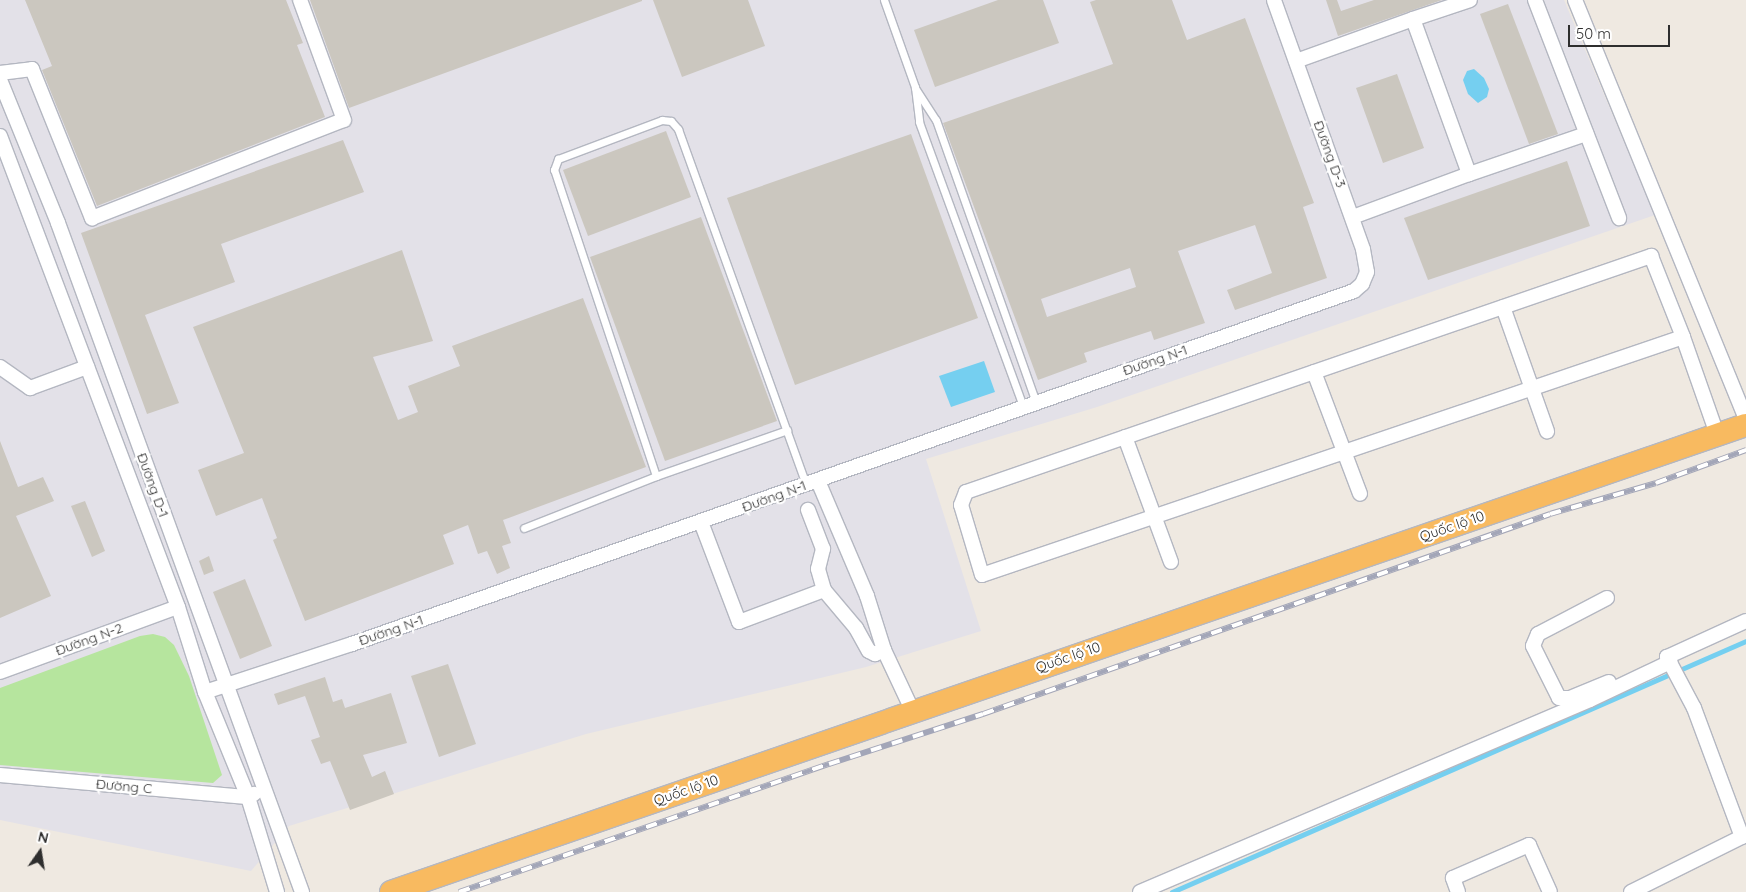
<!DOCTYPE html>
<meta charset="utf-8">
<style>
body{margin:0}
#map{position:relative;width:1746px;height:892px;overflow:hidden;background:#efe9e1;font-family:Quicksand,sans-serif}
div>[style]{position:absolute}
.industrial>*{inset:0;background:#e3e1e8}
.green>*{inset:0;background:#b6e59e}
.water>*{inset:0;background:#75cff0}
.stream>*{height:4.5px;margin:-2.25px;padding:0 2.25px;transform-origin:2.25px;border-radius:2.25px;background:#75cff0}
.building>*{inset:0;background:#cbc7bf}
.roads{filter:drop-shadow(1px 0 #b4b7c1) drop-shadow(-1px 0 #b4b7c1) drop-shadow(0 1px #b4b7c1) drop-shadow(0 -1px #b4b7c1)}
.service>*{height:7px;margin:-3.5px;padding:0 3.5px;transform-origin:3.5px;border-radius:3.5px;background:#fff}
.minor>*{height:14px;margin:-7px;padding:0 7px;transform-origin:7px;border-radius:7px;background:#fff}
.trunk>*{height:22px;margin:-11px;padding:0 11px;transform-origin:11px;border-radius:11px;background:#f8ba60}
.rail>*{height:5.5px;margin-top:-2.75px;transform-origin:0;background:repeating-linear-gradient(90deg,#fff 0 11px,#a3a6b8 0 22px);box-sizing:border-box;border-block:1px solid #a3a6b8}
span{translate:-50% -50%;white-space:nowrap;text-align:center;line-height:1.15;-webkit-text-stroke:4.5px #fff;paint-order:stroke}
.street-label{font-size:14px;color:#2e2e2e}
.north{position:absolute;left:15px;top:827px;width:50px;height:50px;-webkit-text-stroke:4px #fff;paint-order:stroke;rotate:13deg;font-size:14px;font-weight:700;line-height:20px;text-align:center;color:#2e2e2e}
.north::after{content:'';display:block;margin:auto;width:18px;height:22px;background:#2e2e2e;clip-path:polygon(50% 0,100% 100%,50% 72%,0 100%)}
.scale{position:absolute;left:1568px;top:25px;width:102px;height:22px;box-sizing:border-box;border:2px solid #2e2e2e;border-top:0;padding-left:6px;font-size:15px;line-height:18px;white-space:nowrap;color:#2e2e2e;-webkit-text-stroke:4px #fff;paint-order:stroke}
</style>
<div id="map">
<div class="industrial">
<div style="clip-path:polygon(0 0,1564px 0,1655px 215px,1097px 407px,926px 459px,981px 631px,866px 667px,586px 734px,289px 826px,251px 871px,0 820px)"></div>
</div>
<div class="green">
<div style="clip-path:polygon(153px 634px,165px 637px,174px 645px,189px 676px,222px 775px,213px 783px,0 765px,0 688px,140px 636px)"></div>
</div>
<div class="water">
<div style="clip-path:polygon(1474px 69px,1484px 78px,1489px 89px,1487px 97px,1478px 103px,1468px 94px,1463px 80px,1467px 71px)"></div>
<div style="clip-path:polygon(984px 361px,995px 392px,951px 407px,939px 376px)"></div>
</div>
<div class="stream">
<div style="left:1172px;top:892px;width:626px;rotate:-23.62deg"></div>
</div>
<div class="building">
<div style="clip-path:polygon(25px 0,286px 0,303px 43px,297px 45px,325px 117px,97px 206px,42px 70px,52px 66px)"></div>
<div style="clip-path:polygon(310px 0,642px 0,642px 1px,349px 108px)"></div>
<div style="clip-path:polygon(653px 0,748px 0,765px 46px,682px 77px)"></div>
<div style="clip-path:polygon(998px 0,1043px 0,1059px 43px,935px 87px,914px 30px)"></div>
<div style="clip-path:polygon(evenodd,1096px 0,1172px 0,1187px 40px,1245px 18px,1314px 203px,1303px 207px,1327px 278px,1235px 310px,1227px 290px,1272px 273px,1255px 225px,1178px 251px,1205px 323px,1154px 340px,1151px 331px,1084px 353px,1087px 362px,1038px 380px,943px 123px,1113px 64px,1090px 2px,1096px 0,1130px 268px,1136px 287px,1047px 317px,1041px 299px,1130px 268px)"></div>
<div style="clip-path:polygon(1326px 0,1337px 0,1341px 11px,1374px 0,1442px 0,1338px 36px)"></div>
<div style="clip-path:polygon(1508px 4px,1558px 134px,1529px 144px,1480px 14px)"></div>
<div style="clip-path:polygon(1397px 74px,1424px 148px,1383px 163px,1356px 88px)"></div>
<div style="clip-path:polygon(666px 131px,691px 197px,588px 236px,563px 170px)"></div>
<div style="clip-path:polygon(911px 134px,978px 318px,795px 385px,727px 198px)"></div>
<div style="clip-path:polygon(343px 140px,364px 192px,221px 244px,235px 282px,145px 315px,179px 403px,147px 414px,81px 233px)"></div>
<div style="clip-path:polygon(1567px 161px,1590px 226px,1428px 280px,1404px 218px)"></div>
<div style="clip-path:polygon(701px 217px,777px 421px,665px 461px,590px 257px)"></div>
<div style="clip-path:polygon(402px 250px,433px 341px,373px 357px,398px 420px,418px 412px,408px 386px,460px 366px,452px 346px,583px 298px,646px 467px,503px 520px,511px 543px,502px 546px,510px 568px,497px 574px,487px 551px,478px 554px,468px 525px,443px 535px,454px 564px,305px 621px,273px 540px,277px 538px,262px 498px,216px 516px,198px 470px,244px 453px,193px 327px)"></div>
<div style="clip-path:polygon(0 441px,18px 487px,43px 477px,54px 501px,16px 516px,51px 596px,0 618px)"></div>
<div style="clip-path:polygon(85px 501px,105px 551px,92px 557px,71px 506px)"></div>
<div style="clip-path:polygon(209px 556px,214px 571px,204px 575px,199px 561px)"></div>
<div style="clip-path:polygon(245px 579px,272px 646px,240px 659px,213px 592px)"></div>
<div style="clip-path:polygon(448px 664px,476px 744px,439px 757px,411px 676px)"></div>
<div style="clip-path:polygon(325px 677px,333px 702px,342px 699px,345px 708px,391px 693px,407px 743px,363px 755px,372px 777px,385px 771px,394px 794px,350px 810px,330px 761px,321px 764px,311px 740px,320px 737px,305px 696px,278px 705px,274px 694px)"></div>
</div>
<div class="roads">
<div class="service">
<div style="left:884px;top:0;width:92px;rotate:70.4deg"></div>
<div style="left:915px;top:87px;width:35px;rotate:83deg"></div>
<div style="left:919px;top:122px;width:302px;rotate:69.9deg"></div>
<div style="left:915px;top:88px;width:38px;rotate:57deg"></div>
<div style="left:936px;top:120px;width:299px;rotate:70.5deg"></div>
<div style="left:656px;top:476px;width:323px;rotate:-108.4deg"></div>
<div style="left:554px;top:170px;width:12px;rotate:-70deg"></div>
<div style="left:558px;top:159px;width:111px;rotate:-20.6deg"></div>
<div style="left:662px;top:120px;width:9px;rotate:6deg"></div>
<div style="left:671px;top:121px;width:11px;rotate:49deg"></div>
<div style="left:678px;top:129px;width:378px;rotate:70.2deg"></div>
<div style="left:524px;top:528px;width:142px;rotate:-21.5deg"></div>
<div style="left:656px;top:476px;width:139px;rotate:-19.3deg"></div>
</div>
<div class="minor">
<div style="left:1535px;top:0;width:234px;rotate:68.9deg"></div>
<div style="left:1575px;top:0;width:453px;rotate:67.8deg"></div>
<div style="left:1413px;top:19px;width:60px;rotate:-18.4deg"></div>
<div style="left:1296px;top:61px;width:124px;rotate:-19.7deg"></div>
<div style="left:1413px;top:19px;width:165px;rotate:70.1deg"></div>
<div style="left:1469px;top:174px;width:124px;rotate:159.7deg"></div>
<div style="left:0;top:73px;width:32px;rotate:-7deg"></div>
<div style="left:32px;top:69px;width:161px;rotate:68.1deg"></div>
<div style="left:92px;top:218px;width:270px;rotate:-21.3deg"></div>
<div style="left:344px;top:120px;width:128px;rotate:-110.1deg"></div>
<div style="left:0;top:80px;width:154px;rotate:67.9deg"></div>
<div style="left:58px;top:223px;width:712px;rotate:69.96deg"></div>
<div style="left:0;top:136px;width:504px;rotate:69.3deg"></div>
<div style="left:178px;top:607px;width:89px;rotate:72.4deg"></div>
<div style="left:205px;top:692px;width:113px;rotate:67.7deg"></div>
<div style="left:248px;top:797px;width:99px;rotate:73deg"></div>
<div style="left:1469px;top:174px;width:124px;rotate:-18.9deg"></div>
<div style="left:1503px;top:307px;width:132px;rotate:70.5deg"></div>
<div style="left:1683px;top:337px;width:740px;rotate:161.25deg"></div>
<div style="left:982px;top:575px;width:73px;rotate:-106.7deg"></div>
<div style="left:961px;top:505px;width:14px;rotate:-69deg"></div>
<div style="left:966px;top:492px;width:725px;rotate:-19.01deg"></div>
<div style="left:1651px;top:256px;width:87px;rotate:68.4deg"></div>
<div style="left:1683px;top:337px;width:103px;rotate:70.7deg"></div>
<div style="left:0;top:367px;width:37px;rotate:35deg"></div>
<div style="left:30px;top:388px;width:61px;rotate:-20.2deg"></div>
<div style="left:1314px;top:372px;width:130px;rotate:69.3deg"></div>
<div style="left:1125px;top:437px;width:133px;rotate:69.8deg"></div>
<div style="left:818px;top:481px;width:125px;rotate:66.9deg"></div>
<div style="left:867px;top:596px;width:57px;rotate:72.5deg"></div>
<div style="left:884px;top:650px;width:68px;rotate:64.9deg"></div>
<div style="left:701px;top:522px;width:107px;rotate:69.2deg"></div>
<div style="left:739px;top:622px;width:91px;rotate:-20.6deg"></div>
<div style="left:824px;top:590px;width:22px;rotate:-106deg"></div>
<div style="left:818px;top:569px;width:21px;rotate:-76deg"></div>
<div style="left:823px;top:549px;width:42px;rotate:-111deg"></div>
<div style="left:824px;top:590px;width:50px;rotate:49.9deg"></div>
<div style="left:856px;top:628px;width:26px;rotate:61deg"></div>
<div style="left:869px;top:651px;width:7px;rotate:27deg"></div>
<div style="left:875px;top:654px;width:10px;rotate:-24deg"></div>
<div style="left:1607px;top:598px;width:78px;rotate:152.4deg"></div>
<div style="left:1538px;top:634px;width:13px;rotate:113deg"></div>
<div style="left:1533px;top:646px;width:58px;rotate:63.4deg"></div>
<div style="left:1559px;top:698px;width:11px"></div>
<div style="left:1570px;top:698px;width:42px;rotate:-22.3deg"></div>
<div style="left:0;top:672px;width:189px;rotate:-20.1deg"></div>
<div style="left:205px;top:692px;width:155px;rotate:-18.1deg"></div>
<div style="left:352px;top:644px;width:1062px;rotate:-19.41deg"></div>
<div style="left:1354px;top:291px;width:11px;rotate:-41deg"></div>
<div style="left:1362px;top:284px;width:13px;rotate:-67deg"></div>
<div style="left:1367px;top:272px;width:23px;rotate:-100deg"></div>
<div style="left:1363px;top:249px;width:264px;rotate:-109.7deg"></div>
<div style="left:0;top:775px;width:249px;rotate:5.1deg"></div>
<div style="left:248px;top:797px;width:7px;rotate:-27deg"></div>
<div style="left:1742px;top:837px;width:138px;rotate:-110.4deg"></div>
<div style="left:1694px;top:708px;width:58px;rotate:-117.9deg"></div>
<div style="left:1667px;top:657px;width:87px;rotate:-24.5deg"></div>
<div style="left:1140px;top:892px;width:489px;rotate:-23.1deg"></div>
<div style="left:1590px;top:700px;width:89px;rotate:-25.4deg"></div>
<div style="left:1458px;top:892px;width:15px;rotate:-110deg"></div>
<div style="left:1453px;top:878px;width:83px;rotate:-23.5deg"></div>
<div style="left:1529px;top:845px;width:51px;rotate:65.9deg"></div>
<div style="left:1631px;top:892px;width:128px;rotate:-26.4deg"></div>
</div>
<div class="trunk">
<div style="left:391px;top:892px;width:1433px;rotate:-19.02deg"></div>
</div>
</div>
<div class="rail">
<div style="left:459px;top:892px;width:392px;rotate:-19.1deg"></div>
<div style="left:829px;top:764px;width:162px;rotate:-18deg"></div>
<div style="left:983px;top:714px;width:601px;rotate:-19.43deg"></div>
<div style="left:1550px;top:514px;width:110px;rotate:-16.3deg"></div>
<div style="left:1656px;top:483px;width:96px;rotate:-20.1deg"></div>
</div>
<div class="street-label">
<span style="left:1330px;top:154px;rotate:70deg">Đường D-3</span>
<span style="left:1155px;top:360px;rotate:-19deg">Đường N-1</span>
<span style="left:153px;top:485px;rotate:70deg">Đường D-1</span>
<span style="left:774px;top:496px;rotate:-20deg">Đường N-1</span>
<span style="left:1452px;top:526px;rotate:-19deg">Quốc lộ 10</span>
<span style="left:391px;top:630px;rotate:-19deg">Đường N-1</span>
<span style="left:89px;top:639px;rotate:-20deg">Đường N-2</span>
<span style="left:1068px;top:657px;rotate:-19deg">Quốc lộ 10</span>
<span style="left:124px;top:786px;rotate:5deg">Đường C</span>
<span style="left:686px;top:790px;rotate:-19deg">Quốc lộ 10</span>
</div>
<div class="north">N</div>
<div class="scale">50 m</div>
</div>
